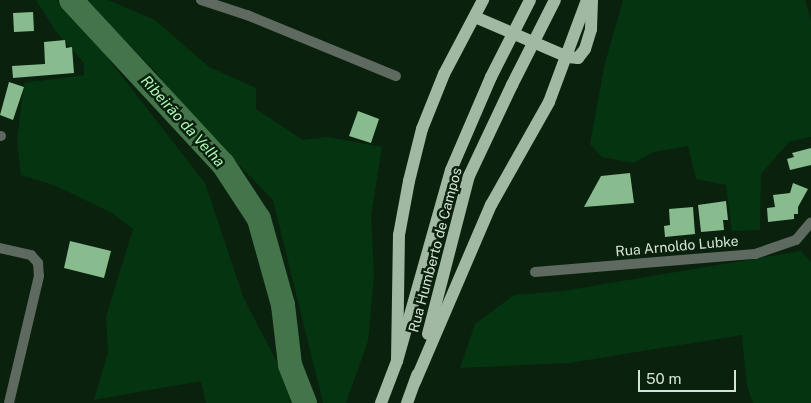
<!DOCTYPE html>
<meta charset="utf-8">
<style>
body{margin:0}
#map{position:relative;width:811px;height:403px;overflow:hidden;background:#0a210e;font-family:"Public Sans",sans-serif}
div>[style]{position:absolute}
.green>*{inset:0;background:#053410}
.river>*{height:24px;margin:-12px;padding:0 12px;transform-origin:12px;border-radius:12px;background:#44754a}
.building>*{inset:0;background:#88bb8d}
.minor>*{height:10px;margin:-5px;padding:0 5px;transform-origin:5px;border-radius:5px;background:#5e695f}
.primary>*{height:12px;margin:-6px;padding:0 6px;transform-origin:6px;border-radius:6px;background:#a1b9a3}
.primary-bridge>*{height:12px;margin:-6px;padding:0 6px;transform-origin:6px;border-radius:6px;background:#a1b9a3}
span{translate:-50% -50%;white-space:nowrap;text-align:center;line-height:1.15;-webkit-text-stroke:5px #0a210e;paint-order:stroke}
.street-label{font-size:14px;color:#d5e4d6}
.water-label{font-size:15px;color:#adf6b4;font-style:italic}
.scale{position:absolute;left:638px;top:370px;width:98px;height:22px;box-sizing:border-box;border:2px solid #d5e4d6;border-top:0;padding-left:6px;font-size:15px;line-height:18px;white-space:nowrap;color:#d5e4d6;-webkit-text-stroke:4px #0a210e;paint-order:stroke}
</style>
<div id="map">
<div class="green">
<div style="clip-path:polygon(36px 0,56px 0,103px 52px,205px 183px,244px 299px,277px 362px,291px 403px,206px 403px,201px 381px,94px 400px,108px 352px,106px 317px,133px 229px,112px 213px,56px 186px,21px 175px,17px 141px,24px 83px,84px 75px,84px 63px,57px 33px)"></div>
<div style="clip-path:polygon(84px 0,108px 0,155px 20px,209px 67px,256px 88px,256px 109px,303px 140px,327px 137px,382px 147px,371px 216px,374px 276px,368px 341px,346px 403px,323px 403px,273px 200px,193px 118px,155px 71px)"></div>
<div style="clip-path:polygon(623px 0,805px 0,811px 20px,811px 137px,790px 141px,761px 174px,760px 230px,732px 231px,726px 185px,696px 179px,688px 146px,654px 152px,633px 163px,602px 157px,590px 144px,605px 63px)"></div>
<div style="clip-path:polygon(801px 251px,811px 262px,811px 403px,753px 403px,747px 386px,742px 335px,569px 363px,460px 368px,475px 324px,514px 295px,563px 291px)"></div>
</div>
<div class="river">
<div style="left:71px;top:0;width:224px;rotate:47.2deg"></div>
<div style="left:223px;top:164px;width:66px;rotate:56.8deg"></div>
<div style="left:259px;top:219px;width:89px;rotate:74.4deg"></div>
<div style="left:283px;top:305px;width:60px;rotate:83.3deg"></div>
<div style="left:290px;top:365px;width:41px;rotate:68.5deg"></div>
</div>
<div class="building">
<div style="clip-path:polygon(33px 12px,34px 31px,14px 32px,13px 13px)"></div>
<div style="clip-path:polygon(65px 40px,66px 48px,72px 47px,74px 73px,13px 78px,12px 66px,45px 64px,44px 42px)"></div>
<div style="clip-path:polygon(9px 82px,24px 87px,13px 120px,0 115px)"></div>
<div style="clip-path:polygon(358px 111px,379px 119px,371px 143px,349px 136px)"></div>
<div style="clip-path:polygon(811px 148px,811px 165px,790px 170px,787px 159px,794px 157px,792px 153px)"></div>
<div style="clip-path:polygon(630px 173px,634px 203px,584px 207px,601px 176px)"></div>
<div style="clip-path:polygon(793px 183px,808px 189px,798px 207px,798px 214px,794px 214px,794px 219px,768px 222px,767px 208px,775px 207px,773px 195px,790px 193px)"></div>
<div style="clip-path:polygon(726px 201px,728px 220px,723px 220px,724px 230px,701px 232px,698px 205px)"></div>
<div style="clip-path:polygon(693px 207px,695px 234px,665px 237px,664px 226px,670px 225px,669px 209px)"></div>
<div style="clip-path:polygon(70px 241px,111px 251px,104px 278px,64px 268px)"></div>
</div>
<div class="minor">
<div style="left:201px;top:0;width:48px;rotate:18.1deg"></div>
<div style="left:247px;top:15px;width:161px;rotate:22.3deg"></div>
<div style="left:0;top:136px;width:1px"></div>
<div style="left:0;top:248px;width:32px;rotate:13deg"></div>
<div style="left:31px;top:255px;width:11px;rotate:49deg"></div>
<div style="left:38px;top:263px;width:13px;rotate:86deg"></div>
<div style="left:39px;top:276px;width:130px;rotate:103.3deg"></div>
<div style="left:535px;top:272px;width:221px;rotate:-4.7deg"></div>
<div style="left:755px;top:254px;width:43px;rotate:-18.9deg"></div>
<div style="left:796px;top:240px;width:23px;rotate:-50deg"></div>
</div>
<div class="primary">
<div style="left:475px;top:17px;width:101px;rotate:23.3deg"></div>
<div style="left:568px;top:57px;width:10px;rotate:6deg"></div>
<div style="left:578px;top:58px;width:11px;rotate:-52deg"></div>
<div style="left:585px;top:49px;width:21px;rotate:-73deg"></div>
<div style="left:591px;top:29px;width:29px;rotate:-88deg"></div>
<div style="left:428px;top:334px;width:163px;rotate:-75.5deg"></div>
<div style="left:469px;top:176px;width:101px;rotate:-64.7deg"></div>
<div style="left:397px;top:361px;width:126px;rotate:-89.1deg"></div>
<div style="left:399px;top:235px;width:55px;rotate:-79.5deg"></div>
<div style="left:409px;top:181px;width:54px;rotate:-76deg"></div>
<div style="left:422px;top:129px;width:59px;rotate:-68.2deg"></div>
<div style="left:444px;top:74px;width:84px;rotate:-62.2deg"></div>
<div style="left:415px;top:382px;width:193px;rotate:-66.8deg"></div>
<div style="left:491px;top:205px;width:118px;rotate:-60.6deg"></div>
<div style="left:549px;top:102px;width:109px;rotate:-69.6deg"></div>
<div style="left:381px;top:403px;width:45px;rotate:-69.1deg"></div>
<div style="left:397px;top:361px;width:198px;rotate:-74.2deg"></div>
<div style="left:451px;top:170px;width:101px;rotate:-66.7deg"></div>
<div style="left:407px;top:403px;width:30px;rotate:-70deg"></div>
</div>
<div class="primary-bridge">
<div style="left:491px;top:77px;width:86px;rotate:-63.1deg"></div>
<div style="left:512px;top:85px;width:95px;rotate:-63.2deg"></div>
</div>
<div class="street-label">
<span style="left:677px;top:246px;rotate:-5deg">Rua Arnoldo Lubke</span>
<span style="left:435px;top:250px;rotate:-75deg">Rua Humberto de Campos</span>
</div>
<div class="water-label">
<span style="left:183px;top:121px;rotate:48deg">Ribeirão da Velha</span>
</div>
<div class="scale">50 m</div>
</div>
